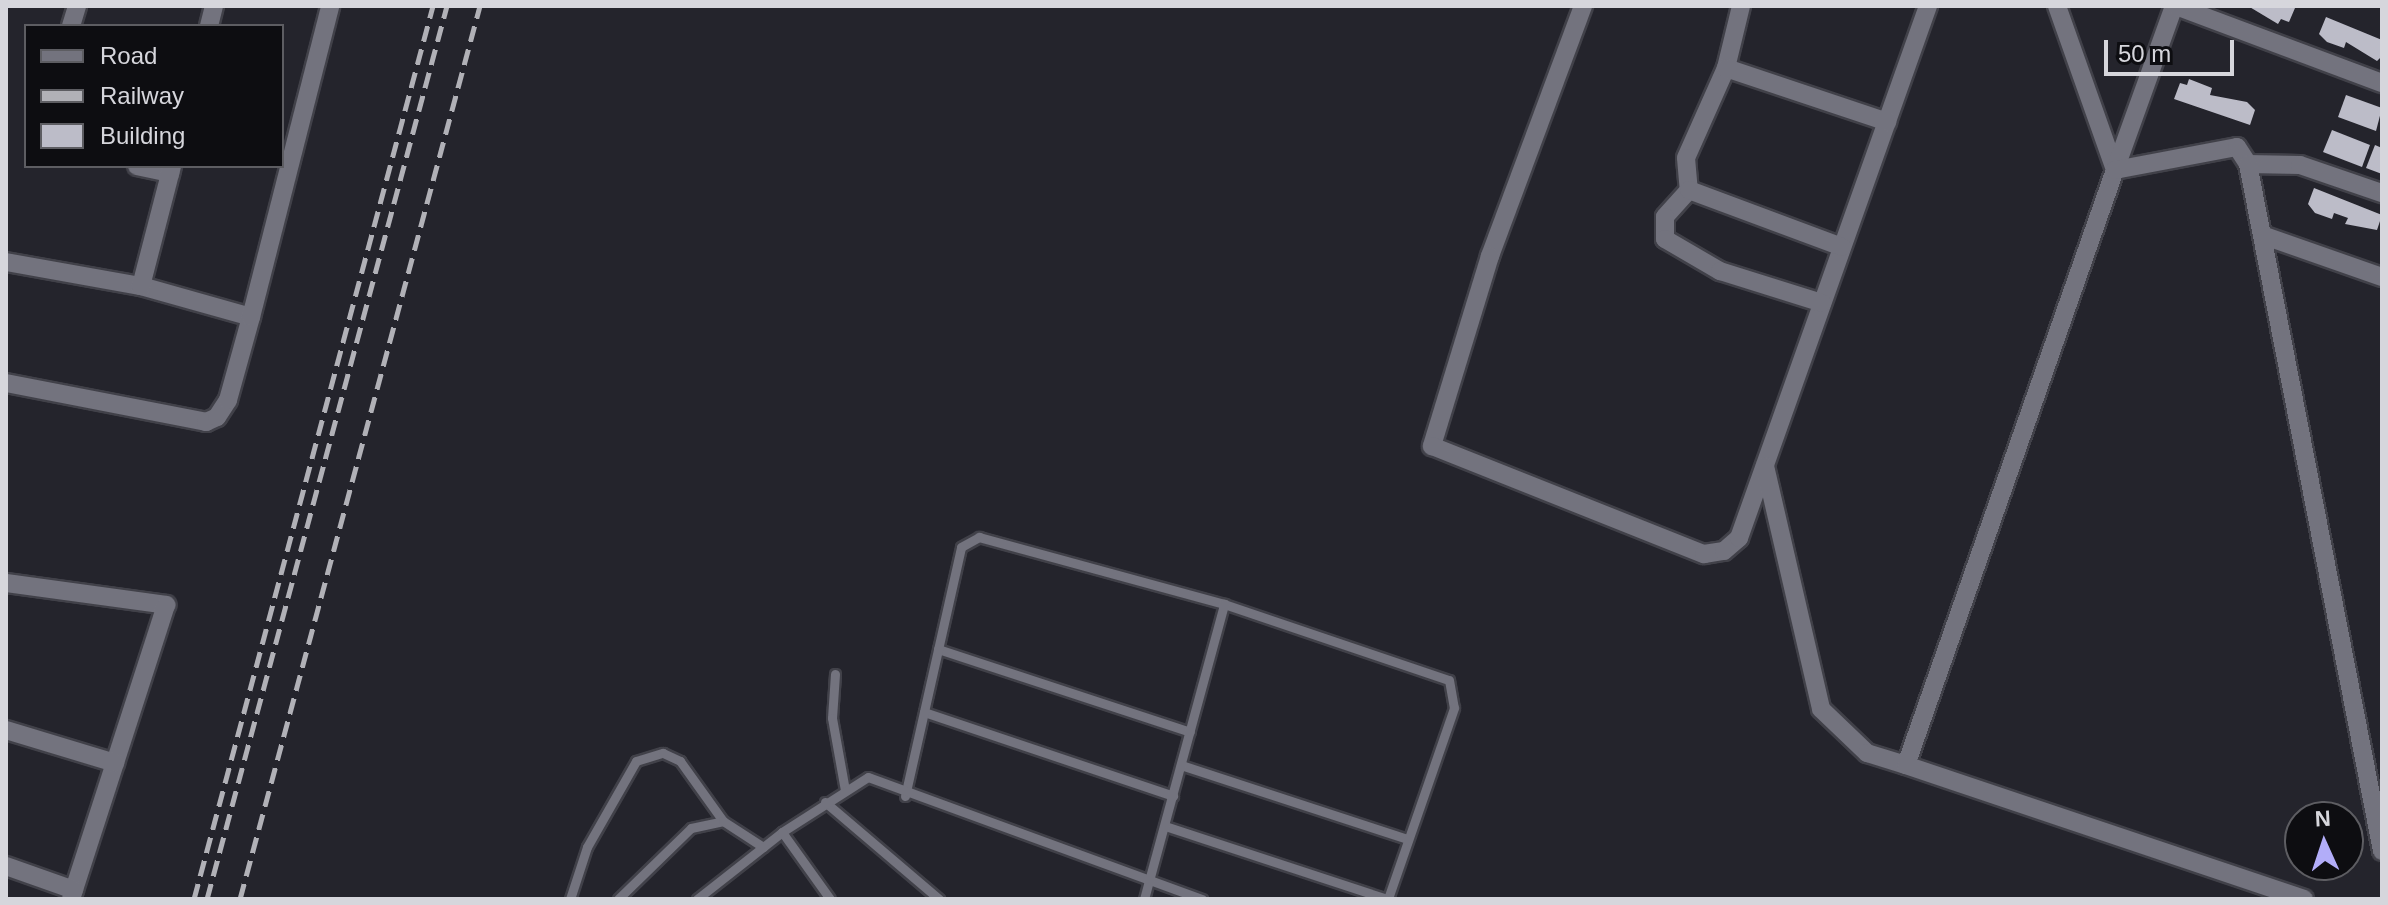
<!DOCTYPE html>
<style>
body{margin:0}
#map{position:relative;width:2388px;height:905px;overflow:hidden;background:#24242c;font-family:Helvetica,sans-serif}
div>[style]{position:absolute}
.building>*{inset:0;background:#bcbcc8}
.roads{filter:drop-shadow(2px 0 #414149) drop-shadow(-2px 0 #414149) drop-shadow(0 2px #414149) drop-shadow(0 -2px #414149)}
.service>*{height:9px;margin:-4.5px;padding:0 4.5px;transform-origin:4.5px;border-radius:4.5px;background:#73737e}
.minor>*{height:18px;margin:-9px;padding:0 9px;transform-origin:9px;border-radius:9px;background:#73737e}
.rail>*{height:5px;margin-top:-2.5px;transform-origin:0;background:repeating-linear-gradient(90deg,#b1b1b7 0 16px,transparent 0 24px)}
span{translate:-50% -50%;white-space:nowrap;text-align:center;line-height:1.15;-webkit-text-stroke:8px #0d0d11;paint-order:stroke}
.frame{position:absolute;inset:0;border:8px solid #d6d6dc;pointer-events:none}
.legend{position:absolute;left:24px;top:24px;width:260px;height:144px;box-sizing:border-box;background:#0d0d11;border:2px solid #5d5d62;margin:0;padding:10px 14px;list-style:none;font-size:24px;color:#d6d6dc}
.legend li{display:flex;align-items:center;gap:16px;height:40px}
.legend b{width:40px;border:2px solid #5d5d62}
.north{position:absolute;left:2284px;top:801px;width:80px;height:80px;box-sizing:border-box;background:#0d0d11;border:2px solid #5d5d62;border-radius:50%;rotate:357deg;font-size:22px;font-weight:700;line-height:32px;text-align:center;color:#d6d6dc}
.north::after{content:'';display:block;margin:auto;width:28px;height:36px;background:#b2adf9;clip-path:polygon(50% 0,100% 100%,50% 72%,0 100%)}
.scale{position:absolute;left:2104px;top:40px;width:130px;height:36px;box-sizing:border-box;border:4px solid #d6d6dc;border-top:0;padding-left:10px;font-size:24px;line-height:28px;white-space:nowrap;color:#d6d6dc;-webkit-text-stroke:6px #0d0d11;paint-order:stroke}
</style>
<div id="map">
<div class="building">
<div style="clip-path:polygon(2248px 6px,2290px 6px,2295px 8px,2289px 22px,2281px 19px,2278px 24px)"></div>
<div style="clip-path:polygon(2326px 17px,2382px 40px,2382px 56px,2377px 61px,2346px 42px,2344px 48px,2327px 42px,2319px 34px)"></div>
<div style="clip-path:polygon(2189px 79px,2212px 88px,2210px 95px,2247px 102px,2255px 110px,2250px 125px,2174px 99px,2180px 83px,2187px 85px)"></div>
<div style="clip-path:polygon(2346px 95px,2382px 108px,2376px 131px,2338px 117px)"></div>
<div style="clip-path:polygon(2332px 130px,2370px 145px,2362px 167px,2323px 152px)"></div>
<div style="clip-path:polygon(2375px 145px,2382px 148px,2382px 174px,2366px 168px)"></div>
<div style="clip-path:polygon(2314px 188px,2382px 215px,2377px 230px,2345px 224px,2348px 218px,2334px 213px,2332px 219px,2315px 213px,2308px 204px)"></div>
</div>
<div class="roads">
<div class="service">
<div style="left:938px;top:649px;width:265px;rotate:18.2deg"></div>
<div style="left:835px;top:674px;width:44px;rotate:93.9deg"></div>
<div style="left:832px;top:718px;width:73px;rotate:79.8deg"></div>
<div style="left:924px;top:712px;width:263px;rotate:18.6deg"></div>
<div style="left:1181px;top:765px;width:236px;rotate:18.1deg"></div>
<div style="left:905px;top:796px;width:255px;rotate:-77.3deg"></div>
<div style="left:961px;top:547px;width:21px;rotate:-29deg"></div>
<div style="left:979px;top:537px;width:254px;rotate:15.3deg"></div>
<div style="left:1224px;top:604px;width:237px;rotate:18.7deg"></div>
<div style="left:1449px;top:680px;width:28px;rotate:80deg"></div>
<div style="left:1454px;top:708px;width:202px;rotate:109.1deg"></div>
<div style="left:825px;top:802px;width:150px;rotate:40.4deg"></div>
<div style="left:1165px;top:826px;width:234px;rotate:18.2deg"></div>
<div style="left:782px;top:832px;width:102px;rotate:-32.6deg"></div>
<div style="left:868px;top:777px;width:356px;rotate:20.1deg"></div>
<div style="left:570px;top:899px;width:55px;rotate:-71.9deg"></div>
<div style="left:587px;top:847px;width:99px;rotate:-60.3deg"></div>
<div style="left:636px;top:761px;width:28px;rotate:-17deg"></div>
<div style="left:663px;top:753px;width:19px;rotate:25deg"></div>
<div style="left:680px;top:761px;width:74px;rotate:54.4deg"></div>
<div style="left:618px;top:899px;width:102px;rotate:-44.2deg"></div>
<div style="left:691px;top:828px;width:33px;rotate:-12deg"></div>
<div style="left:723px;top:821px;width:48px;rotate:33deg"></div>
<div style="left:697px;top:899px;width:108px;rotate:-38.2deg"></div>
<div style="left:782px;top:832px;width:82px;rotate:54.4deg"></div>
<div style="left:1144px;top:899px;width:306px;rotate:-74.8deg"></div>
</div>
<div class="minor">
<div style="left:1583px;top:6px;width:267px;rotate:110.4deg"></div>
<div style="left:1490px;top:256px;width:199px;rotate:107deg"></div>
<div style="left:1432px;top:446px;width:293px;rotate:21.7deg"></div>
<div style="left:1704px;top:554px;width:20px;rotate:-9deg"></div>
<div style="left:1724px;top:551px;width:20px;rotate:-41deg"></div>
<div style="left:1739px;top:538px;width:565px;rotate:-70.44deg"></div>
<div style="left:1741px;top:6px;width:64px;rotate:103.6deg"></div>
<div style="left:1726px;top:68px;width:98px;rotate:114deg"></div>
<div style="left:1686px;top:158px;width:32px;rotate:85deg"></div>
<div style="left:1689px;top:190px;width:36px;rotate:132deg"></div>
<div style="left:1665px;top:217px;width:22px;rotate:90deg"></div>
<div style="left:1665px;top:239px;width:64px;rotate:30.2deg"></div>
<div style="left:1720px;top:271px;width:107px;rotate:17.4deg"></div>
<div style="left:2057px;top:6px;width:174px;rotate:70.5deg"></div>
<div style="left:2115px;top:170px;width:174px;rotate:-70.2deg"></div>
<div style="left:2176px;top:6px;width:220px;rotate:20.5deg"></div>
<div style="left:71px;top:26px;width:21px;rotate:-73deg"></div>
<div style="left:209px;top:26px;width:21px;rotate:-76deg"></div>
<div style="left:1726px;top:68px;width:170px;rotate:18.5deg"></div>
<div style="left:2248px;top:164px;width:52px;rotate:1.1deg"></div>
<div style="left:2300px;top:165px;width:87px;rotate:18.9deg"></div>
<div style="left:137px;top:166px;width:34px;rotate:12deg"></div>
<div style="left:1689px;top:190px;width:163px;rotate:20.4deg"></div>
<div style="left:2262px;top:235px;width:127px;rotate:19.3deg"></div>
<div style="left:6px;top:262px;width:137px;rotate:10.1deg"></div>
<div style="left:141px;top:286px;width:114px;rotate:15.7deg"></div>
<div style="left:141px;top:286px;width:124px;rotate:-75.5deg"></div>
<div style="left:6px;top:383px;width:204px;rotate:11deg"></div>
<div style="left:206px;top:422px;width:12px;rotate:-24deg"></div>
<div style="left:217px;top:417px;width:20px;rotate:-57deg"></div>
<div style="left:228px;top:400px;width:86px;rotate:-74.5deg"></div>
<div style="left:251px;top:317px;width:321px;rotate:-75.7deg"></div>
<div style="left:1765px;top:466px;width:249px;rotate:77deg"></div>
<div style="left:1821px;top:709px;width:64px;rotate:43.7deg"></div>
<div style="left:1867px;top:753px;width:41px;rotate:17.1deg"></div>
<div style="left:6px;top:583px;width:162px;rotate:7.8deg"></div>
<div style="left:166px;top:605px;width:309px;rotate:107.9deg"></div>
<div style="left:6px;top:730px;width:114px;rotate:16.8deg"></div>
<div style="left:6px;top:866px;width:72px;rotate:19.4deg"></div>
<div style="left:2304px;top:899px;width:420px;rotate:-161.4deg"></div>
<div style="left:1906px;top:765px;width:631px;rotate:-70.65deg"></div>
<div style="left:2115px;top:170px;width:124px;rotate:-10.7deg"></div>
<div style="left:2237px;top:147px;width:20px;rotate:57deg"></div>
<div style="left:2248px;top:164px;width:700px;rotate:78.96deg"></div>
</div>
</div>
<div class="rail">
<div style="left:194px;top:899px;width:924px;rotate:-75.02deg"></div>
<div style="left:207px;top:899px;width:925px;rotate:-74.96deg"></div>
<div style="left:240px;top:899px;width:925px;rotate:-74.96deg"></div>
</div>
<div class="frame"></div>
<ul class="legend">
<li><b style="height:10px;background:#73737e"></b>Road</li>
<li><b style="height:10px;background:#b1b1b7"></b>Railway</li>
<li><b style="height:22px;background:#bcbcc8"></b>Building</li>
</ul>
<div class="north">N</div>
<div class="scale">50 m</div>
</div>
